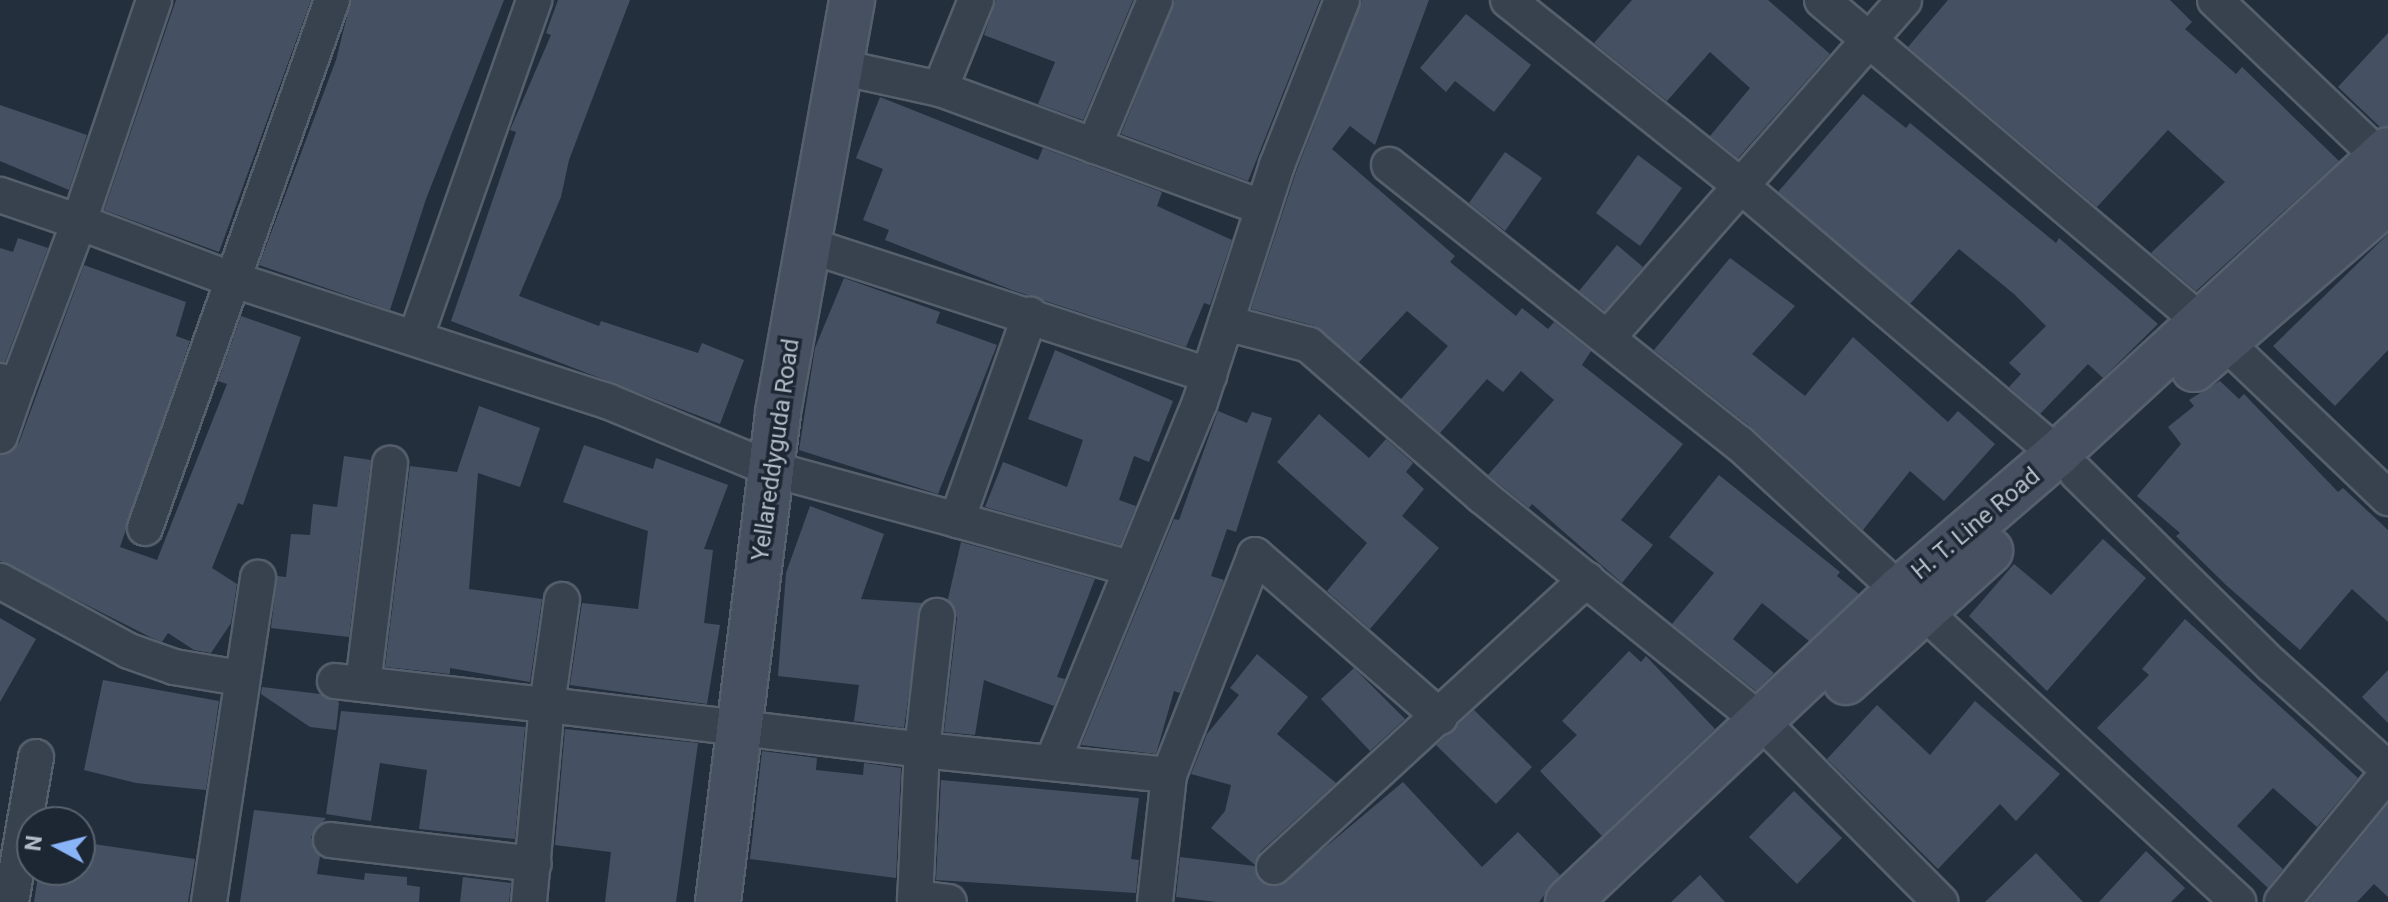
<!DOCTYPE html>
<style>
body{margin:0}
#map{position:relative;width:2388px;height:902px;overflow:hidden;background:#242f3e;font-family:Roboto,sans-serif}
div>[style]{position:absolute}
.building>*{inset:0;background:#455162}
.roads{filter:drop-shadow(2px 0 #565f6c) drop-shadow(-2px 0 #565f6c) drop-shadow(0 2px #565f6c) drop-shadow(0 -2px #565f6c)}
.street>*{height:34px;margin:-17px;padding:0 17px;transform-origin:17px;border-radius:17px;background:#38414e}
.secondary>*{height:44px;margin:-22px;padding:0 22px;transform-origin:22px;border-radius:22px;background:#465061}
span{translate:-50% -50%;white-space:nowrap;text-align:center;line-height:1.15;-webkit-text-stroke:7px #1d2633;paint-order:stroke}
.street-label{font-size:24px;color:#b4bcc9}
.north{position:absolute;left:16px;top:806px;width:80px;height:80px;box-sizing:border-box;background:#1d2633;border:2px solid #59626f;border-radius:50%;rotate:277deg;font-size:22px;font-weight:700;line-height:32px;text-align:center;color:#b4bcc9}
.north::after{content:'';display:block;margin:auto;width:28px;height:36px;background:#8ab4f8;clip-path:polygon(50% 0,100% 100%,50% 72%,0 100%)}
</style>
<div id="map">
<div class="building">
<div style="clip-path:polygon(176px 0,311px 0,219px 252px,104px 210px)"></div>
<div style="clip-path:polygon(351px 0,504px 0,426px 199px,390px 310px,259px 265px,336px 60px)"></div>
<div style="clip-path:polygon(558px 0,630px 0,569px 160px,561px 197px,519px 296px,599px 326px,601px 321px,698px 353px,702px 343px,744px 360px,720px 424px,451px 321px,516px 132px,510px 130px,551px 35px,546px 33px)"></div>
<div style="clip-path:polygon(996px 0,1133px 0,1083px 120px,1038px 104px,1055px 62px,984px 35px)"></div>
<div style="clip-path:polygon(1175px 0,1320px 0,1248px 181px,1121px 134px)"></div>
<div style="clip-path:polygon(1362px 0,1429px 0,1375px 145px,1350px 126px,1332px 149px,1455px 256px,1450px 262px,1516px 316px,1522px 308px,1548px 329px,1554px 322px,1591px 351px,1582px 365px,1683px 444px,1621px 520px,1653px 545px,1622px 583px,1532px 504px,1529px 508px,1488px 475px,1554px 400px,1521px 371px,1503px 392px,1487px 379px,1440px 433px,1401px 399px,1448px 346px,1407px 311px,1359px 362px,1315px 326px,1251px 309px,1296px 172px)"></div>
<div style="clip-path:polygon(1632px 0,1768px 0,1830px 54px,1738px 158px,1710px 136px,1750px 88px,1710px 52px,1667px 101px,1594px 43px)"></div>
<div style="clip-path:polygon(1948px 0,2170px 0,2192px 22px,2185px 29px,2236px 74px,2242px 67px,2339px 161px,2196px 291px,2151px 253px,2225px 182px,2168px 130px,2097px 207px,1908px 47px)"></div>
<div style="clip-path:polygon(1466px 14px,1531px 65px,1494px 112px,1455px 81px,1446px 92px,1420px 68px)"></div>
<div style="clip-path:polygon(2388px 33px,2388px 126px,2380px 127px,2338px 87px)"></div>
<div style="clip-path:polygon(1863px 94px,1906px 128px,1910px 123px,2056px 243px,2059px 238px,2158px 324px,2103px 378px,2088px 364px,2040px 414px,2009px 387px,2021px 374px,2009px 363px,2046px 326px,2014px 294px,1959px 249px,1910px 304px,1778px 192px)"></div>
<div style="clip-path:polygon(880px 97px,1038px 160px,1043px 148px,1162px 192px,1157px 206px,1232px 240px,1210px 305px,1204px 303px,1186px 347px,1012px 290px,885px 240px,889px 230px,863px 220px,883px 169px,856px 158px)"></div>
<div style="clip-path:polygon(0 105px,87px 135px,69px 190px,0 161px)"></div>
<div style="clip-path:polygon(1505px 152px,1542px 178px,1505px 231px,1469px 203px)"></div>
<div style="clip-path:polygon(1638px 155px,1682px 188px,1640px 246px,1596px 213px)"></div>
<div style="clip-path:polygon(2388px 234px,2388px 350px,2335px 406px,2273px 346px)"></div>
<div style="clip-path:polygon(18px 238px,48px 248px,5px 362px,0 362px,0 248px,13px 252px)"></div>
<div style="clip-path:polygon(1617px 245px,1643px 267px,1605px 311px,1579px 291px)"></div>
<div style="clip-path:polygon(1730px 258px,1795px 306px,1752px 354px,1805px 396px,1853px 337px,1948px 422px,1958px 411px,1995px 444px,1944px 501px,1910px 471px,1863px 530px,1752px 428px,1654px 350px)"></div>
<div style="clip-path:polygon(84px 265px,186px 302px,176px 336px,190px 341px,120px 547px,157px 560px,227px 384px,218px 381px,241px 316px,301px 337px,243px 505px,238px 503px,212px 568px,237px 584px,231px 623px,211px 653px,194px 650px,168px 633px,162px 642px,152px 638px,0 561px,0 455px,19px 443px)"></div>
<div style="clip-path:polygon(844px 278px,940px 312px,936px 323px,997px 345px,938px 494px,799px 450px,815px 348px)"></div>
<div style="clip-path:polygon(1055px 350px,1173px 401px,1149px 462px,1134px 456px,1119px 500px,1136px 506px,1120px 545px,985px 507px,1003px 462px,1067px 487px,1083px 440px,1028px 419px)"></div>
<div style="clip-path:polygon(2220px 381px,2239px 399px,2244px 394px,2338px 492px,2343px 488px,2388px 530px,2388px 622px,2352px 589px,2300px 650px,2226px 585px,2176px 536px,2180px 533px,2137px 496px,2181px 444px,2168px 427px,2194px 406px,2189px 400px)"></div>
<div style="clip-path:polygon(479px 406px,540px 428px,520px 487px,478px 473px,469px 589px,542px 599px,530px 682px,450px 668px,450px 674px,385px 667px,410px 466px,457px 472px)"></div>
<div style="clip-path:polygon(1218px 411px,1247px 423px,1252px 412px,1272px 418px,1236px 532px,1227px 529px,1211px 576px,1224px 580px,1180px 693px,1174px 691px,1156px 754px,1081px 745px,1174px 519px,1179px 520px)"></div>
<div style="clip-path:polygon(1319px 414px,1369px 458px,1386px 439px,1413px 463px,1406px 472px,1424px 489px,1402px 516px,1439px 548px,1370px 629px,1327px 591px,1367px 543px,1277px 462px)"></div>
<div style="clip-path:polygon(584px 445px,653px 469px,656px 458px,728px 485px,704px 549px,713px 550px,704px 623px,720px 625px,707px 704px,570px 685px,582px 603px,638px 609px,648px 531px,563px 502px)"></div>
<div style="clip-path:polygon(344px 456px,371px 460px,349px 637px,271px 628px,277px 576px,286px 577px,291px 534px,310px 535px,313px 504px,337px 507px)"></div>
<div style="clip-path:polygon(1719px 475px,1840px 572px,1837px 576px,1859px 594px,1809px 641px,1762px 603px,1733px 639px,1774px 673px,1756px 691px,1672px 624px,1714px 573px,1669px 537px)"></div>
<div style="clip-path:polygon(810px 506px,884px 534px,861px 599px,922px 603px,904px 728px,854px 721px,859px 685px,778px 676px,786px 573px)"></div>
<div style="clip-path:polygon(2103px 539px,2146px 578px,2047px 691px,1969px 616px,2014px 564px,2051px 595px)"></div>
<div style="clip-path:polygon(961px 542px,1095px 579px,1057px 677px,1065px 679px,1054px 706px,984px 680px,975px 735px,944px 732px,957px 618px,948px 599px)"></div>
<div style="clip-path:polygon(0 618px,36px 639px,0 702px)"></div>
<div style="clip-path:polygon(2185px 619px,2358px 778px,2317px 827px,2273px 788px,2237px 826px,2283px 869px,2268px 888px,2097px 728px,2149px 675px,2142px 669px)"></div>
<div style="clip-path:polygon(1629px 651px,1641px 662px,1646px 656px,1715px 729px,1602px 836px,1540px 771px,1577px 735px,1562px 721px)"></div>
<div style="clip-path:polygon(1257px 654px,1308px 697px,1277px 734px,1336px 783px,1260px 852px,1255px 865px,1211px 828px,1225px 811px,1231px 785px,1191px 774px,1207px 734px,1239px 695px,1230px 688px)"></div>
<div style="clip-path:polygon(1354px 668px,1405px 719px,1370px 751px,1321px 699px)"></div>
<div style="clip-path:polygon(2388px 670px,2388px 723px,2362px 697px)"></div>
<div style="clip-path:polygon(103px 680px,219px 701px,206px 790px,136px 783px,84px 770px)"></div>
<div style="clip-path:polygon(262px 687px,320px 694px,339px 702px,336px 730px,310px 727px,261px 694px)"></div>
<div style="clip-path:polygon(1975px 701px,2060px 774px,2016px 821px,2000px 804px,1938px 869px,1827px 759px,1877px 705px,1930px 755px)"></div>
<div style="clip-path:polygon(1474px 710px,1532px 767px,1496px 804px,1436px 745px)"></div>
<div style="clip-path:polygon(341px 711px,525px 727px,515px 839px,419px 829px,427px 770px,380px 763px,371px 821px,326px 814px)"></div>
<div style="clip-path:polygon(565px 729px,698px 743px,676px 902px,605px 902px,611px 852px,555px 845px)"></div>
<div style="clip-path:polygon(762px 751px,817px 758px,816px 770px,863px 775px,864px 763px,901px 768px,896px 878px,750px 859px)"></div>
<div style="clip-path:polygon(941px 780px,1139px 798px,1131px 859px,1139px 860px,1136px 893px,936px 880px)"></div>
<div style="clip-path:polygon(1403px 782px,1482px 867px,1518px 832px,1560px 875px,1539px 902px,1216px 902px,1176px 897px,1180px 857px,1255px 866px,1260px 881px,1279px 886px)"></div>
<div style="clip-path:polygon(1794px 791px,1842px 838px,1797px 884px,1749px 837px)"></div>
<div style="clip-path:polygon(2388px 804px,2388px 897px,2374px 884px,2357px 902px,2308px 902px)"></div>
<div style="clip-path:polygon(254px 810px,326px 818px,311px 837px,320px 856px,317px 874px,364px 880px,365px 873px,407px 877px,407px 885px,420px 887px,419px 902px,240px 902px)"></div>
<div style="clip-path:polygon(80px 842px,195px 859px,188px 902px,34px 902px,39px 870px,80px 870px)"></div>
<div style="clip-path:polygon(2146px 851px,2185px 888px,2171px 902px,2099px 902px)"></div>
<div style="clip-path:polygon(2036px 853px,2083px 902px,1985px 902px)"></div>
<div style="clip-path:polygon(1700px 875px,1725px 902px,1671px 902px)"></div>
<div style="clip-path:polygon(463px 877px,511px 883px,509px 902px,460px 902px)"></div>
</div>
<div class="roads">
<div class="street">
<div style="left:1508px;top:0;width:298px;rotate:38.6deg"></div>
<div style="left:1741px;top:186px;width:414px;rotate:40.3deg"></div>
<div style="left:1822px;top:0;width:529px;rotate:40.32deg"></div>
<div style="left:2225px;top:342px;width:226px;rotate:43.7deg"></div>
<div style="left:2215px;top:0;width:239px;rotate:43.6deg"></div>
<div style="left:840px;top:67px;width:102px;rotate:12.4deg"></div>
<div style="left:940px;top:89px;width:344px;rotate:20.2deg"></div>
<div style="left:940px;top:89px;width:96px;rotate:-68deg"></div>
<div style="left:1094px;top:146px;width:158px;rotate:-67.3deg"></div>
<div style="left:1389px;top:165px;width:447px;rotate:38.5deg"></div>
<div style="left:1739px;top:443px;width:217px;rotate:42.6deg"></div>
<div style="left:0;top:195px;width:83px;rotate:18.9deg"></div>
<div style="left:79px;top:222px;width:234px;rotate:-71.3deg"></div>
<div style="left:808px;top:245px;width:422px;rotate:18deg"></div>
<div style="left:1226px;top:323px;width:86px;rotate:14.8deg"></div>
<div style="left:1309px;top:345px;width:230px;rotate:41.1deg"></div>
<div style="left:1482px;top:496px;width:358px;rotate:38.9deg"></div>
<div style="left:1761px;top:721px;width:255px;rotate:45.3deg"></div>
<div style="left:416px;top:336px;width:356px;rotate:-70.6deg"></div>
<div style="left:1609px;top:336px;width:447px;rotate:-48.7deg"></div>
<div style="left:0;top:381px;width:18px;rotate:19deg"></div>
<div style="left:17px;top:387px;width:176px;rotate:-69.4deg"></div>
<div style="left:79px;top:222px;width:156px;rotate:20.6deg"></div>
<div style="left:225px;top:277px;width:402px;rotate:18deg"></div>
<div style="left:607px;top:401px;width:178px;rotate:22.5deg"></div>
<div style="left:771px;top:469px;width:193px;rotate:15.3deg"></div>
<div style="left:957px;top:520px;width:218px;rotate:-70.4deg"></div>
<div style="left:0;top:436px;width:52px;rotate:-70.9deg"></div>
<div style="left:2077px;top:473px;width:274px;rotate:44.6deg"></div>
<div style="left:2272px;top:665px;width:156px;rotate:41.9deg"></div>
<div style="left:957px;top:520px;width:179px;rotate:15.6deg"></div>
<div style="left:145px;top:528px;width:560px;rotate:-70.5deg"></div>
<div style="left:0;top:581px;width:147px;rotate:28.5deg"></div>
<div style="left:129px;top:651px;width:48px;rotate:19.6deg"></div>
<div style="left:174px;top:667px;width:67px;rotate:9.5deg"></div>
<div style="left:1923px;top:611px;width:429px;rotate:42.7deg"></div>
<div style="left:335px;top:681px;width:213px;rotate:6.5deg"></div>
<div style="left:547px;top:705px;width:106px;rotate:-81.9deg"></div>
<div style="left:363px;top:684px;width:222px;rotate:-83deg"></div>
<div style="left:1052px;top:763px;width:390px;rotate:-67.7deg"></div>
<div style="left:1200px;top:402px;width:249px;rotate:-72deg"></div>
<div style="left:1277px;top:165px;width:177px;rotate:-68.5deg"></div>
<div style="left:1169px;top:775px;width:236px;rotate:-68.6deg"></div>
<div style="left:1255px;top:555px;width:246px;rotate:41.2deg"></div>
<div style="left:331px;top:840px;width:204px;rotate:6.7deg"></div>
<div style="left:1274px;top:867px;width:425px;rotate:-42.6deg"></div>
<div style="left:915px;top:898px;width:34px;rotate:7deg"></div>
<div style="left:11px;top:902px;width:147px;rotate:-80.2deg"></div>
<div style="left:209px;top:902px;width:328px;rotate:-81.4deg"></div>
<div style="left:529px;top:902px;width:198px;rotate:-84.8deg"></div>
<div style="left:547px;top:705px;width:378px;rotate:6.8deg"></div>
<div style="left:922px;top:750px;width:135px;rotate:-83.6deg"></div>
<div style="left:915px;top:902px;width:152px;rotate:-87.4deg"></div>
<div style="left:922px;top:750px;width:248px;rotate:5.8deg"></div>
<div style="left:1169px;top:775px;width:128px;rotate:96.3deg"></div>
<div style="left:2282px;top:902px;width:167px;rotate:-50.6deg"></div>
</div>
<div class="secondary">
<div style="left:2194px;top:369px;width:257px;rotate:-40.9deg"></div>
<div style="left:1846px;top:682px;width:195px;rotate:-42.3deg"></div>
<div style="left:718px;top:902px;width:494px;rotate:-83deg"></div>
<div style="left:778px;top:412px;width:419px;rotate:-79.8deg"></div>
<div style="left:1568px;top:902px;width:455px;rotate:-43.3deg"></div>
<div style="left:1899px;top:590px;width:208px;rotate:-40.7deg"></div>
<div style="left:2057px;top:454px;width:449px;rotate:-42.6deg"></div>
</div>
</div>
<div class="street-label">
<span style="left:776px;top:450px;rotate:-82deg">Yellareddyguda Road</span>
<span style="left:1976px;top:524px;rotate:-40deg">H. T. Line Road</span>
</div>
<div class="north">N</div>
</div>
